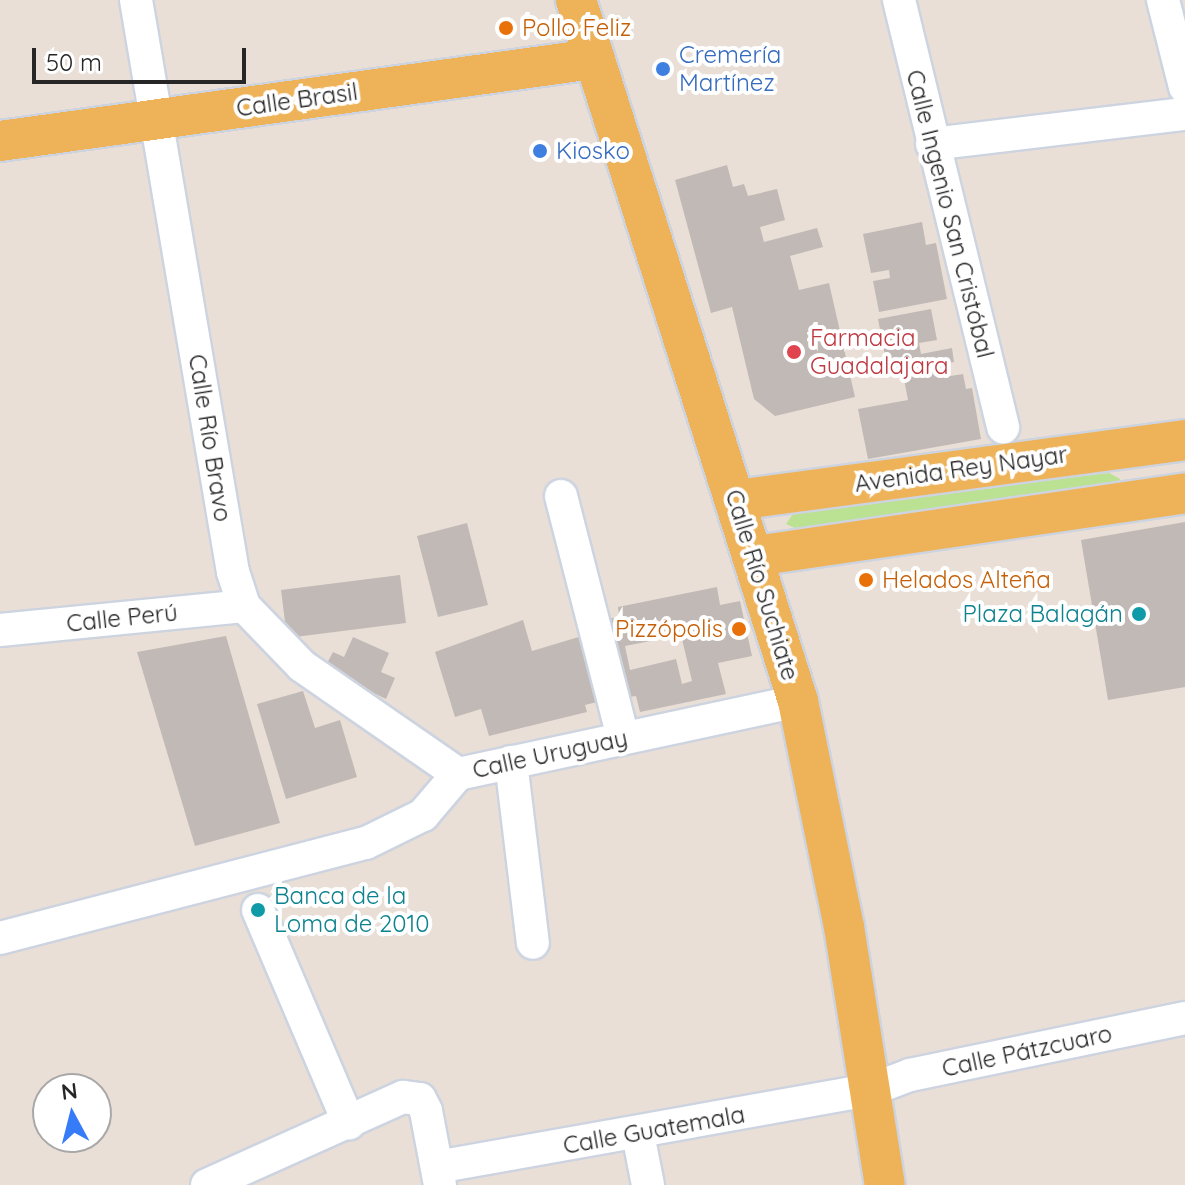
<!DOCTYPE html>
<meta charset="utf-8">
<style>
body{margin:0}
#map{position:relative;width:1185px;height:1185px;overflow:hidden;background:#e9dfd7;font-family:Quicksand,sans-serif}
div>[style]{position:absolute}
.green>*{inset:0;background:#bbe193}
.building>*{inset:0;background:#c1b9b5}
.roads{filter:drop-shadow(2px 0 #cdd4e0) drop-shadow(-2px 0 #cdd4e0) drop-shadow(0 2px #cdd4e0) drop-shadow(0 -2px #cdd4e0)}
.minor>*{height:32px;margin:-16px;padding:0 16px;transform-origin:16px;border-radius:16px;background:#fff}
.major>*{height:40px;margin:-20px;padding:0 20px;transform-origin:20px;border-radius:20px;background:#eeb258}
.dots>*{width:22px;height:22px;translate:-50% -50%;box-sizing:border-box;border:4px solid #fff;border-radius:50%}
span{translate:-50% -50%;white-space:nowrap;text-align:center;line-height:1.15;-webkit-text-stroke:8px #fff;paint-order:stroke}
.food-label{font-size:24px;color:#c56008}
.left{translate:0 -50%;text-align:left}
.right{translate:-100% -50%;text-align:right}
.shop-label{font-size:24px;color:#366cbe}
.street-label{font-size:24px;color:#262626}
.health-label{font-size:24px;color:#be3a42}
.culture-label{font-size:24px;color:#0d838f}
.north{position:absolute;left:32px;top:1073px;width:80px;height:80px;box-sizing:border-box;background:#fff;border:2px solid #a8a8a8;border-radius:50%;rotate:353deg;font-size:22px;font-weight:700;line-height:32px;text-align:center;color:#262626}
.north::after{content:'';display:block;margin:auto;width:28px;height:36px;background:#367bf8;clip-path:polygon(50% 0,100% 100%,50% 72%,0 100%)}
.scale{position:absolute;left:32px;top:48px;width:214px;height:36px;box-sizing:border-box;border:4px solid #262626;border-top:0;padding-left:10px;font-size:24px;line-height:28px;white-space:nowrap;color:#262626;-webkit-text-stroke:6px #fff;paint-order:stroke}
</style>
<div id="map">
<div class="green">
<div style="clip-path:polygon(1109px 473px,1120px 479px,1117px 488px,799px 530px,786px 524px,795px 511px)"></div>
</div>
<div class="building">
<div style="clip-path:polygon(727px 165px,733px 187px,744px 184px,748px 196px,777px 189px,785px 220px,760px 227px,764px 242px,817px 228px,823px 247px,790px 256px,799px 290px,829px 283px,855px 397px,775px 416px,754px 399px,732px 307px,711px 313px,675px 180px)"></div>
<div style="clip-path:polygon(922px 222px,926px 245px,936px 243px,947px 299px,879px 312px,873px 281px,890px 278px,889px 270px,871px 273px,863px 234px)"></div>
<div style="clip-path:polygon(931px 309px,937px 340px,919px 343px,921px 354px,952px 348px,954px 362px,941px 364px,944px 377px,963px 374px,966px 389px,972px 388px,981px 439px,868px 459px,858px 409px,908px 400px,900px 358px,886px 361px,878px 319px)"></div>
<div style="clip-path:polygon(1185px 522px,1185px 687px,1108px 700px,1081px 540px)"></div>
<div style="clip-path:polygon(467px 523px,488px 605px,438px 617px,417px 536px)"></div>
<div style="clip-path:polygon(400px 575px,406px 623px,287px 638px,281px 590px)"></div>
<div style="clip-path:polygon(evenodd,717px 587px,720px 605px,740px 601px,752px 656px,718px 663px,726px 694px,640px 712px,636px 696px,617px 699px,601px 620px,619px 617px,618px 607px,717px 587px,681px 635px,692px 681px,682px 684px,676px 659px,630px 670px,625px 646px,681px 635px)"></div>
<div style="clip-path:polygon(523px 620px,532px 651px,582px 636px,601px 701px,585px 705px,587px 712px,489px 736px,481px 709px,455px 717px,435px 652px)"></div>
<div style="clip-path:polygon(226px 636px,280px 823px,195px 846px,137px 652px)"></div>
<div style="clip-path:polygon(353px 637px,389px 653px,381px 672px,395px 678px,386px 699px,324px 669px,333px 652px,344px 657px)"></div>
<div style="clip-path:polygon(303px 691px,315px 728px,340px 720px,357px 777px,286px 799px,257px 704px)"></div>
</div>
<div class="roads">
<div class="minor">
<div style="left:136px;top:0;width:580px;rotate:80.38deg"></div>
<div style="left:233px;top:572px;width:36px;rotate:72deg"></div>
<div style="left:244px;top:606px;width:83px;rotate:46deg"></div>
<div style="left:302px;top:666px;width:190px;rotate:34.7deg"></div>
<div style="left:899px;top:0;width:440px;rotate:76.3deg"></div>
<div style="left:1163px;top:0;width:90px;rotate:75.8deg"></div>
<div style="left:932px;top:144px;width:255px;rotate:-6.8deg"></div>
<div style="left:561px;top:496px;width:250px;rotate:75.6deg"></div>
<div style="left:0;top:630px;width:245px;rotate:-5.6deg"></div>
<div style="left:511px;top:762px;width:182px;rotate:83.1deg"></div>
<div style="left:258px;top:910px;width:232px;rotate:66.9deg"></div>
<div style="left:0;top:938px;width:378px;rotate:-14.6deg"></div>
<div style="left:366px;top:843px;width:64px;rotate:-26.2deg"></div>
<div style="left:423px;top:815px;width:54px;rotate:-49.5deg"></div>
<div style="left:458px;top:774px;width:348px;rotate:-12.1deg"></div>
<div style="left:638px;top:1134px;width:52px;rotate:78.9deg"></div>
<div style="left:437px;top:1167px;width:440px;rotate:-10.1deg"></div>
<div style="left:870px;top:1090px;width:43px;rotate:-20.6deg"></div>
<div style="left:910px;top:1075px;width:281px;rotate:-11.7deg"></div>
<div style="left:207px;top:1185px;width:215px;rotate:-24.2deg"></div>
<div style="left:403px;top:1097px;width:17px;rotate:7deg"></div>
<div style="left:420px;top:1099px;width:13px;rotate:63deg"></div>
<div style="left:426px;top:1111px;width:75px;rotate:79.3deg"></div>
</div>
<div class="major">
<div style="left:576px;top:0;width:735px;rotate:72.43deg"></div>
<div style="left:798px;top:701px;width:231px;rotate:78.5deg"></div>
<div style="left:844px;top:927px;width:261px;rotate:81deg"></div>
<div style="left:0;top:141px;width:599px;rotate:-7.87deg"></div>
<div style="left:736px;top:500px;width:453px;rotate:-7.6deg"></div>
<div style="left:755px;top:556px;width:435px;rotate:-8.3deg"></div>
</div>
</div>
<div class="dots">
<div style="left:506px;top:28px;background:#e8710a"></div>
<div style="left:663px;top:69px;background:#3f7fe0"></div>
<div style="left:540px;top:151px;background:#3f7fe0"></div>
<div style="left:794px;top:352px;background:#e0444e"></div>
<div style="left:866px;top:580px;background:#e8710a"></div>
<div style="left:1139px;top:614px;background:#0f9aa8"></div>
<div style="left:739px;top:629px;background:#e8710a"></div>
<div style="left:258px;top:910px;background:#0f9aa8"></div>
</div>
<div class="food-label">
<span class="left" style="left:522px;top:28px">Pollo Feliz</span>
<span class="left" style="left:882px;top:580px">Helados Alteña</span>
<span class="right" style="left:723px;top:629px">Pizzópolis</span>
</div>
<div class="shop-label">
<span class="left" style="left:679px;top:69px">Cremería<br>Martínez</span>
<span class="left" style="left:556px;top:151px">Kiosko</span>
</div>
<div class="street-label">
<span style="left:297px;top:100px;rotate:-8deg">Calle Brasil</span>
<span style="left:950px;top:214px;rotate:76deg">Calle Ingenio San Cristóbal</span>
<span style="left:210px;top:438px;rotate:81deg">Calle Río Bravo</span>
<span style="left:961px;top:469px;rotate:-8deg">Avenida Rey Nayar</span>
<span style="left:762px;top:585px;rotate:73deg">Calle Río Suchiate</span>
<span style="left:122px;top:618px;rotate:-6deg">Calle Perú</span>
<span style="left:550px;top:754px;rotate:-12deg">Calle Uruguay</span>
<span style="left:1027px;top:1051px;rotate:-12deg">Calle Pátzcuaro</span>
<span style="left:654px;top:1130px;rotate:-10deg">Calle Guatemala</span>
</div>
<div class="health-label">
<span class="left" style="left:810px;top:352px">Farmacia<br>Guadalajara</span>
</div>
<div class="culture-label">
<span class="right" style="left:1123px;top:614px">Plaza Balagán</span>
<span class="left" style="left:274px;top:910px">Banca de la<br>Loma de 2010</span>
</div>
<div class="north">N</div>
<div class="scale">50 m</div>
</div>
